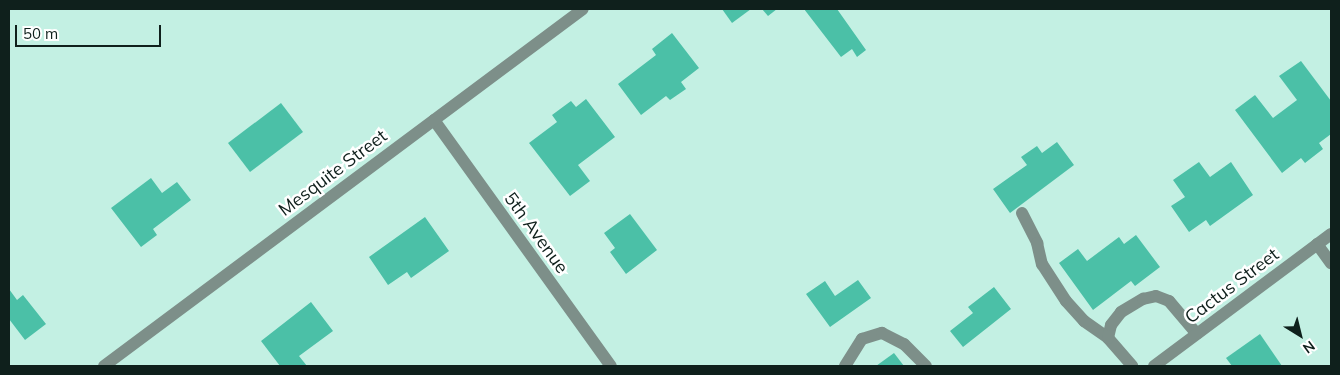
<!DOCTYPE html>
<style>
body{margin:0}
#map{position:relative;width:1340px;height:375px;overflow:hidden;background:#c3f0e3;font-family:Mulish,sans-serif}
div>[style]{position:absolute}
.building>*{inset:0;background:#4bc0a7}
.minor>*{height:12px;margin:-6px;padding:0 6px;transform-origin:6px;border-radius:6px;background:#7d8f89}
span{translate:-50% -50%;white-space:nowrap;text-align:center;line-height:1.15;-webkit-text-stroke:5px #fff;paint-order:stroke}
.street-label{font-size:18px;color:#0f201c}
.frame{position:absolute;inset:0;border:10px solid #0f201c;pointer-events:none}
.north{position:absolute;left:1275px;top:310px;width:50px;height:50px;-webkit-text-stroke:4px #fff;paint-order:stroke;rotate:144deg;font-size:14px;font-weight:700;line-height:20px;text-align:center;color:#0f201c}
.north::after{content:'';display:block;margin:auto;width:18px;height:22px;background:#0f201c;clip-path:polygon(50% 0,100% 100%,50% 72%,0 100%)}
.scale{position:absolute;left:15px;top:25px;width:146px;height:22px;box-sizing:border-box;border:2px solid #0f201c;border-top:0;padding-left:6px;font-size:15px;line-height:18px;white-space:nowrap;color:#0f201c;-webkit-text-stroke:4px #fff;paint-order:stroke}
</style>
<div id="map">
<div class="building">
<div style="clip-path:polygon(722px 9px,751px 9px,732px 23px)"></div>
<div style="clip-path:polygon(762px 9px,777px 9px,768px 16px)"></div>
<div style="clip-path:polygon(804px 9px,837px 9px,866px 50px,857px 57px,852px 49px,841px 57px)"></div>
<div style="clip-path:polygon(672px 33px,699px 68px,681px 82px,686px 89px,670px 100px,666px 96px,641px 115px,618px 84px,656px 55px,652px 49px)"></div>
<div style="clip-path:polygon(1301px 61px,1331px 101px,1331px 134px,1319px 143px,1323px 149px,1305px 163px,1301px 158px,1282px 173px,1235px 110px,1255px 95px,1273px 118px,1297px 100px,1279px 76px)"></div>
<div style="clip-path:polygon(586px 99px,615px 137px,578px 165px,590px 181px,570px 196px,529px 143px,557px 122px,552px 115px,571px 101px,576px 107px)"></div>
<div style="clip-path:polygon(281px 103px,303px 132px,250px 172px,228px 143px)"></div>
<div style="clip-path:polygon(1057px 142px,1074px 165px,1010px 213px,993px 189px,1027px 165px,1021px 157px,1037px 146px,1042px 153px)"></div>
<div style="clip-path:polygon(1199px 162px,1210px 177px,1231px 162px,1253px 195px,1210px 226px,1206px 220px,1189px 232px,1171px 206px,1185px 197px,1173px 180px)"></div>
<div style="clip-path:polygon(151px 178px,162px 193px,177px 182px,191px 200px,153px 229px,157px 235px,141px 247px,111px 208px)"></div>
<div style="clip-path:polygon(630px 214px,657px 250px,626px 274px,610px 252px,615px 248px,604px 233px)"></div>
<div style="clip-path:polygon(425px 217px,449px 251px,411px 278px,407px 272px,388px 285px,369px 257px)"></div>
<div style="clip-path:polygon(1136px 235px,1160px 267px,1135px 286px,1131px 281px,1093px 310px,1059px 263px,1078px 249px,1087px 261px,1119px 237px,1124px 244px)"></div>
<div style="clip-path:polygon(858px 280px,871px 298px,830px 327px,806px 294px,825px 281px,835px 296px)"></div>
<div style="clip-path:polygon(994px 287px,1011px 309px,963px 347px,950px 331px,973px 313px,968px 307px)"></div>
<div style="clip-path:polygon(9px 289px,17px 300px,23px 295px,46px 324px,25px 340px,9px 319px)"></div>
<div style="clip-path:polygon(311px 302px,333px 331px,299px 356px,307px 366px,280px 366px,261px 341px)"></div>
<div style="clip-path:polygon(1260px 334px,1282px 366px,1232px 366px,1226px 358px)"></div>
<div style="clip-path:polygon(894px 353px,904px 366px,876px 366px)"></div>
</div>
<div class="minor">
<div style="left:434px;top:120px;width:303px;rotate:54.3deg"></div>
<div style="left:1022px;top:213px;width:34px;rotate:63deg"></div>
<div style="left:1037px;top:243px;width:22px;rotate:77deg"></div>
<div style="left:1042px;top:264px;width:44px;rotate:57deg"></div>
<div style="left:1066px;top:301px;width:27px;rotate:48deg"></div>
<div style="left:1084px;top:321px;width:29px;rotate:35deg"></div>
<div style="left:1108px;top:338px;width:37px;rotate:49deg"></div>
<div style="left:1317px;top:244px;width:24px;rotate:54deg"></div>
<div style="left:1108px;top:338px;width:13px;rotate:-77deg"></div>
<div style="left:1111px;top:325px;width:16px;rotate:-52deg"></div>
<div style="left:1121px;top:312px;width:26px;rotate:-31deg"></div>
<div style="left:1143px;top:299px;width:13px;rotate:-13deg"></div>
<div style="left:1156px;top:296px;width:14px;rotate:21deg"></div>
<div style="left:1169px;top:301px;width:43px;rotate:49.7deg"></div>
<div style="left:104px;top:366px;width:597px;rotate:-36.7deg"></div>
<div style="left:845px;top:366px;width:32px;rotate:-58deg"></div>
<div style="left:862px;top:339px;width:21px;rotate:-17deg"></div>
<div style="left:882px;top:333px;width:25px;rotate:27deg"></div>
<div style="left:904px;top:344px;width:31px;rotate:45deg"></div>
<div style="left:1154px;top:366px;width:221px;rotate:-36.7deg"></div>
</div>
<div class="street-label">
<span style="left:333px;top:173px;rotate:-37deg">Mesquite Street</span>
<span style="left:536px;top:233px;rotate:54deg">5th Avenue</span>
<span style="left:1232px;top:286px;rotate:-37deg">Cactus Street</span>
</div>
<div class="frame"></div>
<div class="north">N</div>
<div class="scale">50 m</div>
</div>
